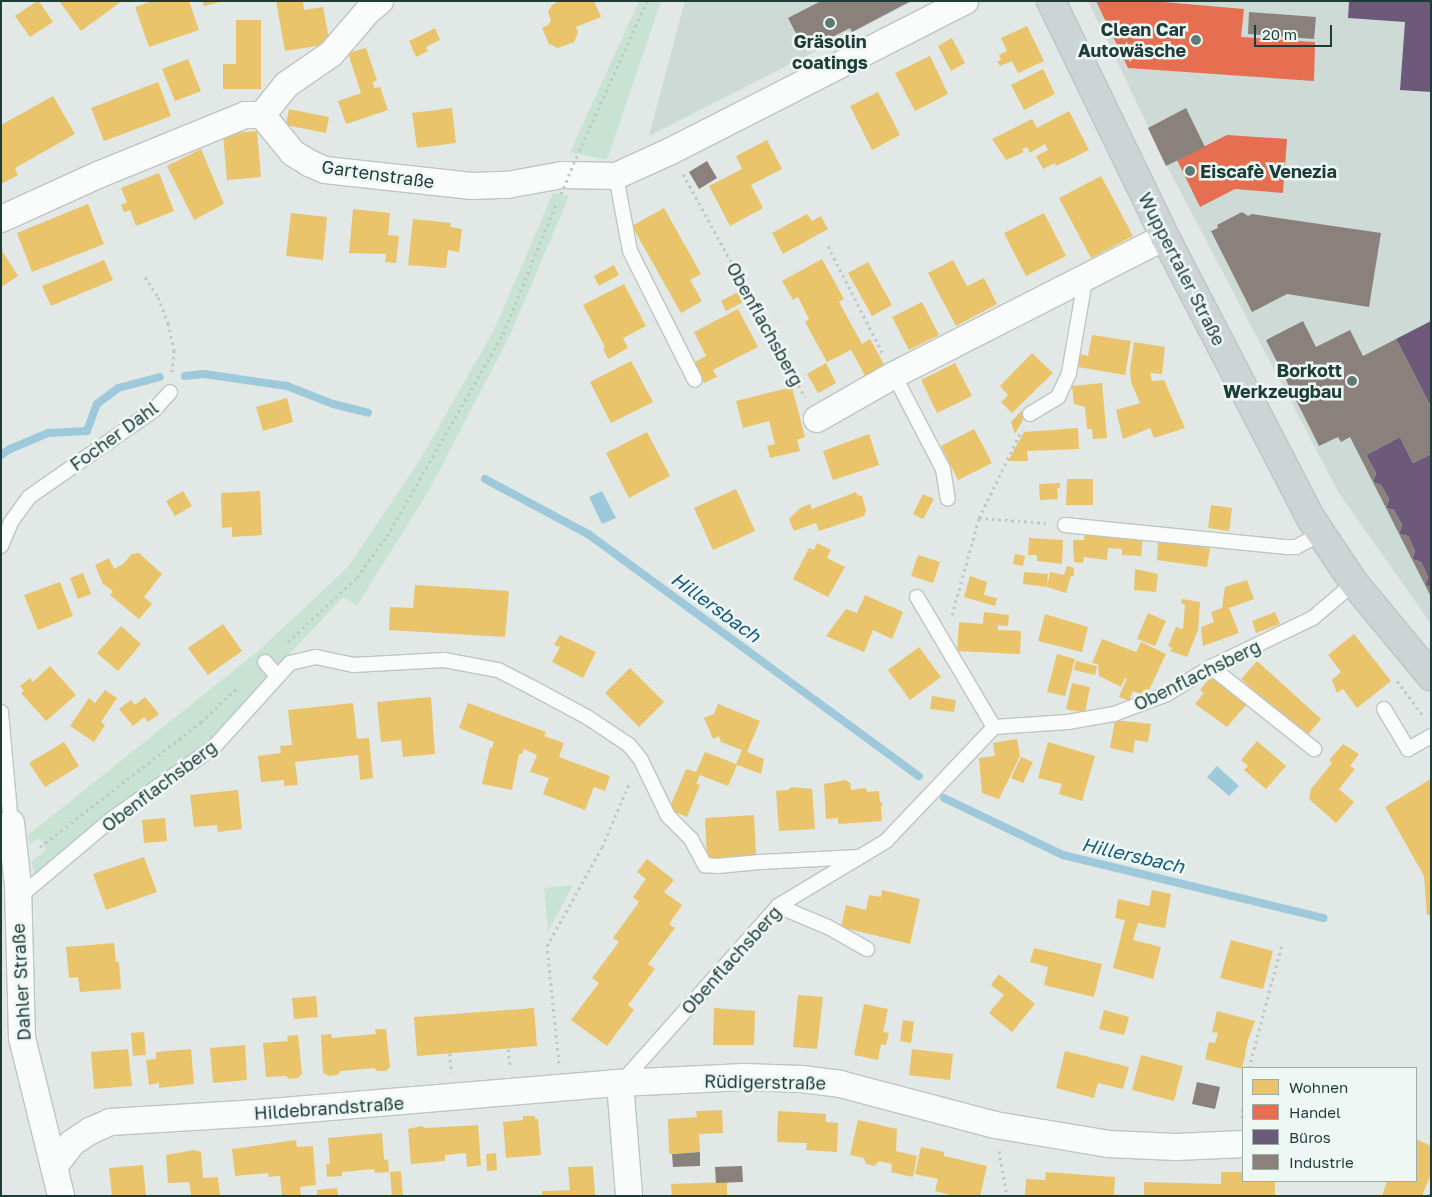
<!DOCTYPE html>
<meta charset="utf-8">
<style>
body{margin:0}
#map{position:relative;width:1432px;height:1197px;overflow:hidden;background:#e1e8e6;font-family:"Golos Text",sans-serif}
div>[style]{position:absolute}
.built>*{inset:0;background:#cedad6}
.green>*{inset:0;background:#c8e3d4}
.water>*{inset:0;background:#9dc9db}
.homes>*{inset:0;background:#e9c46a}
.shops>*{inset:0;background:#e76f51}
.offices>*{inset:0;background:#6d597a}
.industry>*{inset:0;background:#8a817c}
.stream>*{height:8px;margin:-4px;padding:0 4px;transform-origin:4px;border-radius:4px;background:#9dc9db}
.path>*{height:3px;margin-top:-1.5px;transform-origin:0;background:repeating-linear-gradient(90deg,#bec8c7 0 2.5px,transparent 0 6.5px)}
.roads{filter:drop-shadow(1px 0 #bec5c3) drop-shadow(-1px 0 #bec5c3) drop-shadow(0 1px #bec5c3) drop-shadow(0 -1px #bec5c3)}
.service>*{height:14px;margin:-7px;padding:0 7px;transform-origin:7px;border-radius:7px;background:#fafcfb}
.minor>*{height:26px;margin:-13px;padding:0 13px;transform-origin:13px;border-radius:13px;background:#fafcfb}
.primary>*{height:28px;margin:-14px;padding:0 14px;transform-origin:14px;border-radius:14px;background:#ccd5d4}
.path-bridge>*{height:3px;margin-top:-1.5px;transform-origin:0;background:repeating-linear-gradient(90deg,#bec8c7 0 2.5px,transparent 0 6.5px)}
.dots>*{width:14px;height:14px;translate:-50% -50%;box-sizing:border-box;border:2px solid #eef7f4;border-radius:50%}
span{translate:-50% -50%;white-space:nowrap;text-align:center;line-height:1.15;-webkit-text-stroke:5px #eef7f4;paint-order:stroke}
.poi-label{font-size:18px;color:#1e3c38;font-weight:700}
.right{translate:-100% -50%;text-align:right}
.left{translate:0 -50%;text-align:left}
.street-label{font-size:18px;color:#1e3c38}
.water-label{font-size:19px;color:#135b7c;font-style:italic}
.frame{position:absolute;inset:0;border:2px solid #1e3c38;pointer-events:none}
.legend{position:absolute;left:1242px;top:1067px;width:175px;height:115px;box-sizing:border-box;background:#eef7f4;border:1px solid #9baca9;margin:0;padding:6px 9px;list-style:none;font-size:15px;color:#1e3c38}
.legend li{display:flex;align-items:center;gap:10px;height:25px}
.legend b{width:25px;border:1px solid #9baca9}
.scale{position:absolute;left:1254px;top:25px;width:78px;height:22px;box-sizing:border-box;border:2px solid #1e3c38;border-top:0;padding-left:6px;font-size:15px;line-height:18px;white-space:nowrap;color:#1e3c38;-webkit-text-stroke:4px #eef7f4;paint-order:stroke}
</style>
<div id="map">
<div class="built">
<div style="clip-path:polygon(685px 1px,914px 1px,649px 136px)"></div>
<div style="clip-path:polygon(1088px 1px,1431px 1px,1431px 624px,1339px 493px,1168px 168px)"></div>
</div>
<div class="green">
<div style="clip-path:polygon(639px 1px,661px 1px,607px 160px,570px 152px)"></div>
<div style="clip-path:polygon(553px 193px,569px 196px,510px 335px,427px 494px,357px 605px,343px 597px,204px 745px,35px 874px,31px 862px,46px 850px,39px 838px,30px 844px,27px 836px,257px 652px,347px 568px,418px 463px,495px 328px)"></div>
<div style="clip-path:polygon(573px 885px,548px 932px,544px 888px)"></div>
</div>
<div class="water">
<div style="clip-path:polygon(602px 491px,616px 518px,602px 524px,589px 497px)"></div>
<div style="clip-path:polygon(1217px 766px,1239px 786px,1229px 796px,1207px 777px)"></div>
</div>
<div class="homes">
<div style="clip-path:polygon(37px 1px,39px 1px,53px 22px,30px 37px,15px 16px)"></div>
<div style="clip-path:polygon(59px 1px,122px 1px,81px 31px)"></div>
<div style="clip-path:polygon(153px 1px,189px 1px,199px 30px,149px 47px,135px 7px)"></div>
<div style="clip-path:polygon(202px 1px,220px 1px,220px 2px,204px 6px)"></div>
<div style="clip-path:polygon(276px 1px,303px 1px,304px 10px,323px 7px,330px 44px,285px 51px)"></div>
<div style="clip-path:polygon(560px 1px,594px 1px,601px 17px,576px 27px,578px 32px,574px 42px,558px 48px,549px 44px,542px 28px,548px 25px,551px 20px,548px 12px,552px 5px)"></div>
<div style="clip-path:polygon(236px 20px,261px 20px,261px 89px,223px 89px,223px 64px,236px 64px)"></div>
<div style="clip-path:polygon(1027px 26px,1044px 61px,1018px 73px,1012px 61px,1000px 66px,997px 62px,1001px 60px,999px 55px,1007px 51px,1001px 38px)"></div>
<div style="clip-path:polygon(435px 28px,440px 40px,426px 47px,428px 51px,416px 57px,409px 41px)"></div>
<div style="clip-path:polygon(952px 38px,965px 63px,951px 71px,938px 46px)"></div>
<div style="clip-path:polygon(366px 48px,377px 80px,373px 82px,374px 88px,380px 87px,388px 110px,346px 124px,338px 101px,361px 93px,348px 53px)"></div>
<div style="clip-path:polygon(930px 56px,948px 94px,915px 111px,895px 73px)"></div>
<div style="clip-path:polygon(188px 59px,201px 91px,175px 101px,162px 69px)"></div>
<div style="clip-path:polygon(1043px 69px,1055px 94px,1024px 110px,1011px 85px)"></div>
<div style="clip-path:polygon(158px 82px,171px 116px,104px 141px,91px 108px)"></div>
<div style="clip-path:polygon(878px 92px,900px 135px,872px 150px,850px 106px)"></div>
<div style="clip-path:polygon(53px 96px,75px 134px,15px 168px,18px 175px,1px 184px,1px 125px)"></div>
<div style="clip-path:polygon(452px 108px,456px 143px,417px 148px,412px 113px)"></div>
<div style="clip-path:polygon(289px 109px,329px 117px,326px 133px,286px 125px)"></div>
<div style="clip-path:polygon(1069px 111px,1089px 150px,1056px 166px,1055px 163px,1043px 169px,1036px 156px,1048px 150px,1045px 144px,1030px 153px,1027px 147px,1022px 149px,1024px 152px,1006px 160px,992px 139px,1032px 119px,1037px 128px)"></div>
<div style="clip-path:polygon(257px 131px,261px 177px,227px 180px,223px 134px)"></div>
<div style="clip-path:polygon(767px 140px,782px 169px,751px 185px,763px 208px,730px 226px,709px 186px,742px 169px,736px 156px)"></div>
<div style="clip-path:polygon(201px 149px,224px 204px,194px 220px,167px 166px)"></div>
<div style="clip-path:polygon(159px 173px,174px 211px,136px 226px,130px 210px,124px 212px,121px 205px,127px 202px,121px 188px)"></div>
<div style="clip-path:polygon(1101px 176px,1133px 236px,1091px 258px,1059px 198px)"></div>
<div style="clip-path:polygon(88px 204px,104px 244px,32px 272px,17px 233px)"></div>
<div style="clip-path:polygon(664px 208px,701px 274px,690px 280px,702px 301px,681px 313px,632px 226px)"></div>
<div style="clip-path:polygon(353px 209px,390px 213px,388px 235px,399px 236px,396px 263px,385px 262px,386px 254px,349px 253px)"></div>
<div style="clip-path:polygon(291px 213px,327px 217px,323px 260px,286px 256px)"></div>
<div style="clip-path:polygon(1044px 213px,1066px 256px,1026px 276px,1004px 233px)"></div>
<div style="clip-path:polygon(807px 214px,812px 221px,821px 216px,828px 229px,783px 254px,772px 233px)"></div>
<div style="clip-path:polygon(413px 219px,451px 223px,450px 227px,462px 229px,459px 252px,448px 250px,446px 268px,408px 265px)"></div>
<div style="clip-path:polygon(1px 249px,18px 276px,1px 287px)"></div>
<div style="clip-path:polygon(822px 259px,844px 299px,839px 302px,862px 344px,870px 339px,886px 368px,867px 379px,851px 350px,827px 362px,805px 322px,809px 319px,798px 297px,793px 300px,782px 281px)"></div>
<div style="clip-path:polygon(104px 260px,113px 280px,51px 306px,42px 286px)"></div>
<div style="clip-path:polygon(953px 260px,967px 286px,984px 278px,997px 304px,956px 326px,928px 273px)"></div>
<div style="clip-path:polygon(868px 262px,892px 305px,872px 316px,848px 273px)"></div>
<div style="clip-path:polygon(614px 265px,619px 275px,599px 286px,594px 276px)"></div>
<div style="clip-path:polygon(624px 284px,646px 326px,623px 338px,628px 348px,608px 359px,603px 348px,605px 347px,583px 305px)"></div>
<div style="clip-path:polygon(742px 290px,747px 300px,726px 311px,721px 301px)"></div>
<div style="clip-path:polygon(922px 302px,939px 335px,909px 350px,892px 317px)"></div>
<div style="clip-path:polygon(738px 309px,758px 347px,713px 370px,717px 377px,704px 383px,693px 363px,706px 356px,694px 332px)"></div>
<div style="clip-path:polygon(1092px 335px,1131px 341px,1125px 375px,1078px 367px,1080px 354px,1088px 356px)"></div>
<div style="clip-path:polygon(1134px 342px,1165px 347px,1162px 374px,1150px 373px,1152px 381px,1164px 380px,1185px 428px,1154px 438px,1150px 428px,1123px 439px,1116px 410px,1140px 403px,1131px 382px,1130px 370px)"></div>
<div style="clip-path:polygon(1032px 353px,1053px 373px,1012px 413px,1001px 402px,1008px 395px,1000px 386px)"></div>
<div style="clip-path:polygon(631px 361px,653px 402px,611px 423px,590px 382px)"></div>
<div style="clip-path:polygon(826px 363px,836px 383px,818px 393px,807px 374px)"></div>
<div style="clip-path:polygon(955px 363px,972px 396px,937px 413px,921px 380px)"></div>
<div style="clip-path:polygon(1102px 383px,1107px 438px,1093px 439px,1092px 429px,1087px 429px,1085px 407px,1074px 404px,1072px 386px)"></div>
<div style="clip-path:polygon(792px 387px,805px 437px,797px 440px,800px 451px,770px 458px,767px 446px,775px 444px,769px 421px,743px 428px,736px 401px)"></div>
<div style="clip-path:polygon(287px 398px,293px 422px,263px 431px,256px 407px)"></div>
<div style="clip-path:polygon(1021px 411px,1026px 414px,1015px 434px,1011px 422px)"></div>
<div style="clip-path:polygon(1078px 428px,1079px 449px,1027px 451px,1028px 461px,1008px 461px,1024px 432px)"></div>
<div style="clip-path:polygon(974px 429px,992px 463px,958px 480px,941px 446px)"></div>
<div style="clip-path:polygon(647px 432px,670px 476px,629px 498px,606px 453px)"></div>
<div style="clip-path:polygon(869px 434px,879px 465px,833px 480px,823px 451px)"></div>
<div style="clip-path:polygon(1067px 479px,1093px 479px,1093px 505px,1066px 505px)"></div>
<div style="clip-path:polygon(1060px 483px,1060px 488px,1057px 488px,1058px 499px,1040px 500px,1039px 484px)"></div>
<div style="clip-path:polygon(736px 489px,755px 531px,713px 550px,694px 508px)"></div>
<div style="clip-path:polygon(183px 491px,192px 506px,175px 516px,166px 501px)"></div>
<div style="clip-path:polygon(260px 491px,262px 535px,232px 537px,232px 527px,222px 528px,221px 493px)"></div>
<div style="clip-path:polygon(856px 492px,857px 495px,862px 496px,866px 510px,864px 516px,819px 531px,816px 523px,794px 531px,789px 519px,800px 508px,810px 504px,812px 509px)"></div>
<div style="clip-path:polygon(923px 494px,934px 499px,923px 519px,913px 514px)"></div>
<div style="clip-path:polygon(1211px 505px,1232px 508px,1229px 531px,1208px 528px)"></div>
<div style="clip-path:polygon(1085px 530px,1143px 537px,1141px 556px,1122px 555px,1122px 549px,1108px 548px,1107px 560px,1084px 557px,1083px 563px,1074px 562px,1073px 540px,1084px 540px)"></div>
<div style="clip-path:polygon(1029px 538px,1063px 540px,1062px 564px,1037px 561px,1037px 555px,1028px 555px)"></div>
<div style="clip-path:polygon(1158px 540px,1210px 548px,1207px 567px,1157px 560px)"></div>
<div style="clip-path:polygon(817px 543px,831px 550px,827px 558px,845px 567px,828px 597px,793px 579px,809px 548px,814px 550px)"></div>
<div style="clip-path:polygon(139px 553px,162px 574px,144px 597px,152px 604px,139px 619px,110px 595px,113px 591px,103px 584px,95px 565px,109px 558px,114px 569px,123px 564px,132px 554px)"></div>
<div style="clip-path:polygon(1015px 554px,1025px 556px,1023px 566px,1013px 564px)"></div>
<div style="clip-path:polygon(918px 555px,940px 562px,933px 583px,911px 576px)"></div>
<div style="clip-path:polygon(1067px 566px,1074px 568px,1074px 576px,1071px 576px,1066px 593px,1047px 587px,1050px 572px,1064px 575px)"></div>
<div style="clip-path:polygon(1135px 569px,1158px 574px,1156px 592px,1134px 590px)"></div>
<div style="clip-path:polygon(1024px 572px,1048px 574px,1047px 587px,1023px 584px)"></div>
<div style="clip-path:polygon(83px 573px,91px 594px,78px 599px,70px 578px)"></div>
<div style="clip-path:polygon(970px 576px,987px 582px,984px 595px,997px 598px,995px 606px,964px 597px)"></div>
<div style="clip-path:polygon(1247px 580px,1254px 599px,1229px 608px,1239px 633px,1203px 646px,1201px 627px,1214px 622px,1211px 612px,1222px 608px,1225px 587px)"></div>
<div style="clip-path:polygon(60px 582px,73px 616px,38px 630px,24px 595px)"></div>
<div style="clip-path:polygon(415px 585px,509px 591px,505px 637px,389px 630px,390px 607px,413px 608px)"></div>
<div style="clip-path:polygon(865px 595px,903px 612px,892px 639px,873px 630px,864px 652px,826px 636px,846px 609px,857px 613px)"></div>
<div style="clip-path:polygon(1182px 599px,1200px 602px,1198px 630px,1187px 657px,1170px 651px,1172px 648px,1168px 646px,1176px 627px,1183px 629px,1185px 605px,1181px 603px)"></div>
<div style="clip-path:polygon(984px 612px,1009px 615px,1008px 626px,998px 625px,998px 630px,1021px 631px,1020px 654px,957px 651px,959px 622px,983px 624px)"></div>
<div style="clip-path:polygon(1275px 612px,1280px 624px,1256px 633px,1252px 621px)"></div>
<div style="clip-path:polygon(1148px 613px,1166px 621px,1155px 646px,1137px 639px)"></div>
<div style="clip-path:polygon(1045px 614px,1088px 627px,1082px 652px,1038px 641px)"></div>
<div style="clip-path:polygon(223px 624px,242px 651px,208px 675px,188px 648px)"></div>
<div style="clip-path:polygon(121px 626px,141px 644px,118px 671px,97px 653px)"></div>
<div style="clip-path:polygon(1354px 634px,1391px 681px,1357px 708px,1343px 689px,1337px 693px,1332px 680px,1341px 672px,1328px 655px)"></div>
<div style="clip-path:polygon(560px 635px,596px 652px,583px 678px,552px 662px,560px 647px,554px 645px)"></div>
<div style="clip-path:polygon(1102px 639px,1136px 652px,1141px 642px,1166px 654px,1149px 690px,1144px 695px,1133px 691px,1129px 701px,1119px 697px,1127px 678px,1125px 678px,1121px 687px,1099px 676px,1098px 664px,1092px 663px)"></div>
<div style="clip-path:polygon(919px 647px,941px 677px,910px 700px,888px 670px)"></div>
<div style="clip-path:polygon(1057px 654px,1075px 659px,1065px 696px,1047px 692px)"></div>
<div style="clip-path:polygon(1076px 661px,1097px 666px,1095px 675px,1074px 670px)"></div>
<div style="clip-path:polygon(1257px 661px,1321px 719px,1306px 737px,1241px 679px)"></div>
<div style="clip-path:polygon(50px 666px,76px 695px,46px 721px,21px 693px,24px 691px,20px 686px,30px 678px,33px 682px)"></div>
<div style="clip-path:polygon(630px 668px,664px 702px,639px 727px,605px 693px)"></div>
<div style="clip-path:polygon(1212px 675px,1246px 705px,1227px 727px,1195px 704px,1204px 693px,1200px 690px)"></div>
<div style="clip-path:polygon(1072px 683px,1090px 687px,1085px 713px,1066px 709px)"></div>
<div style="clip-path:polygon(105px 690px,117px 698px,101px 722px,105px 725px,94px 742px,70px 726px,89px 698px,95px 703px)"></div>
<div style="clip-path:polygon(932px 696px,956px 700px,954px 712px,930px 709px)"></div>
<div style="clip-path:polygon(145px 697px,159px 714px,148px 722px,144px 717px,133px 726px,119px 709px,131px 700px,135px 705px)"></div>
<div style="clip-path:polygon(431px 697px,435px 754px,403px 757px,401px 740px,381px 742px,377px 702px)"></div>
<div style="clip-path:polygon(353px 703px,357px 739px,369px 738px,373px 778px,360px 780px,358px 755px,295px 762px,298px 785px,284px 786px,284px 780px,261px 782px,258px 756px,281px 753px,280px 746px,292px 745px,288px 710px)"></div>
<div style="clip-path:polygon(468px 703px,546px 732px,544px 736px,564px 743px,559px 757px,610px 776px,605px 791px,594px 787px,585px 810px,543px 794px,549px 778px,530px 772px,537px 755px,524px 749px,522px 754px,519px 754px,512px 790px,482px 784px,490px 748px,492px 748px,494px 742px,459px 728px)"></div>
<div style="clip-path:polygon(718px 704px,760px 721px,747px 752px,764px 759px,761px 774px,737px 765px,728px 786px,700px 775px,696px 784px,700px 785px,687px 817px,673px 811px,670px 807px,686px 769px,696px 772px,705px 752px,736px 764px,742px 750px,721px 742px,719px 736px,713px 739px,704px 718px,714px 714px)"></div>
<div style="clip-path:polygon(1115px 720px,1151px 724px,1148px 742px,1135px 740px,1133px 753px,1110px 748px)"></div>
<div style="clip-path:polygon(1017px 739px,1020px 756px,999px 799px,982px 793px,979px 758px,995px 756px,993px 743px)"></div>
<div style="clip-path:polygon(1257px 741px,1286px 766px,1266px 789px,1244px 770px,1248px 766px,1241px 760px)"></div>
<div style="clip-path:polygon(64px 742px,79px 766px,45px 787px,29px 763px)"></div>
<div style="clip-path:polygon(1048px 742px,1095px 756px,1082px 801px,1059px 794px,1062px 784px,1038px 778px)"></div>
<div style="clip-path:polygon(1343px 744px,1359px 754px,1350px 766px,1355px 769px,1339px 789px,1354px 802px,1336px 823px,1309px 799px,1311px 789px,1332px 763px,1329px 760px)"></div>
<div style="clip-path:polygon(1021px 757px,1033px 762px,1023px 783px,1011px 778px)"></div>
<div style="clip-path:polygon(1431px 779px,1431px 915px,1427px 915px,1424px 876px,1385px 807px)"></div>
<div style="clip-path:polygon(846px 780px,850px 783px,851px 790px,865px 788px,868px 792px,879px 791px,880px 802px,883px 804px,881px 807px,882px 821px,838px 824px,838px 818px,826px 819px,824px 784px)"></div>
<div style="clip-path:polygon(791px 787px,812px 789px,815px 829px,779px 831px,776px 791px,788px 790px)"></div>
<div style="clip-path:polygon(238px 790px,242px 829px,218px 832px,217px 825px,194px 827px,190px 795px)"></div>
<div style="clip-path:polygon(754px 815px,756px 856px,707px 859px,705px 818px)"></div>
<div style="clip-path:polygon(165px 818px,167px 841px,144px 843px,142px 820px)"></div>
<div style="clip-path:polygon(144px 857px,157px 892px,106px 910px,93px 874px)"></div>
<div style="clip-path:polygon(647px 859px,674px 880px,664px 892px,682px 905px,669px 924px,675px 928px,648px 964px,655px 969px,628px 1005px,634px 1010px,607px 1046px,571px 1020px,599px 983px,592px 978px,619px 942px,613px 938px,639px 902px,633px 897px,646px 879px,637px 872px)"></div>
<div style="clip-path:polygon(882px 890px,920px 899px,910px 944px,841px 927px,846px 905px,866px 910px,869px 895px,881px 897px)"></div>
<div style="clip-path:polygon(1152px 890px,1171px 894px,1165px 928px,1138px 923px,1133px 940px,1161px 947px,1153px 979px,1113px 968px,1125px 920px,1115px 918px,1118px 899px,1149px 906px)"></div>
<div style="clip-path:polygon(1231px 940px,1273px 951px,1263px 989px,1220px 978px)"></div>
<div style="clip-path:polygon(114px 943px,116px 962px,119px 962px,121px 989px,80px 992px,78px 977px,69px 978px,66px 947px)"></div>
<div style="clip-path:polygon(1034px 948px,1102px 964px,1094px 997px,1044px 985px,1048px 967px,1030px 962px)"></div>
<div style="clip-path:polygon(999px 974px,1035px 1004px,1012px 1032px,989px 1013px,1004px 995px,991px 985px)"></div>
<div style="clip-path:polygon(798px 995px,823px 997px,817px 1049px,793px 1047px)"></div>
<div style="clip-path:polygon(316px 996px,318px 1017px,294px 1019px,292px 998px)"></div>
<div style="clip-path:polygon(864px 1004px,888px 1009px,883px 1032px,889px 1033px,886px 1045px,881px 1044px,878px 1060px,854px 1055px)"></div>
<div style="clip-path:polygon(534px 1008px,537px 1046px,417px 1056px,414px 1017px)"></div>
<div style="clip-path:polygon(714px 1008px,755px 1011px,754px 1045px,713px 1045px)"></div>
<div style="clip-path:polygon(1104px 1010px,1129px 1017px,1124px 1035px,1099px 1029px)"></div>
<div style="clip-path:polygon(1217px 1011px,1255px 1021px,1248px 1040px,1242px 1069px,1205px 1059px,1209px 1042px,1215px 1043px,1218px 1033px,1212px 1032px)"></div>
<div style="clip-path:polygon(903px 1020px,914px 1022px,911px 1043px,900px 1041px)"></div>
<div style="clip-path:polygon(375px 1029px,386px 1029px,390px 1067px,386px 1071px,377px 1071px,374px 1068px,341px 1071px,337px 1075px,329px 1076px,323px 1073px,321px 1035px,331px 1034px,332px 1038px,376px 1034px)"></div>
<div style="clip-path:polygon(144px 1032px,146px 1055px,133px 1056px,131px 1033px)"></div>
<div style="clip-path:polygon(298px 1035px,302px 1074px,298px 1078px,289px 1079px,286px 1076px,266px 1077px,263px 1043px,288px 1041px,287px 1036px)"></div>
<div style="clip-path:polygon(245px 1045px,247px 1080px,213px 1083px,210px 1048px)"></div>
<div style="clip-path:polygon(128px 1049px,132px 1086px,94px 1089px,91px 1052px)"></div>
<div style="clip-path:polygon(191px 1049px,194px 1084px,159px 1088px,159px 1083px,149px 1085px,146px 1060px,156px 1059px,156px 1052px)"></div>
<div style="clip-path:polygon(912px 1049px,953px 1054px,950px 1080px,909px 1075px)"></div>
<div style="clip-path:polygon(1065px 1051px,1129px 1067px,1123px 1089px,1098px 1083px,1094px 1098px,1056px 1088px)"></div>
<div style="clip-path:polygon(1141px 1055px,1183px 1066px,1174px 1101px,1132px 1090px)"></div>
<div style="clip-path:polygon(722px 1110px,723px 1133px,699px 1134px,700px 1152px,669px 1154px,668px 1119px,697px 1117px,696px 1111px)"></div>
<div style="clip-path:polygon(778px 1111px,826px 1114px,826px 1122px,838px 1123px,837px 1152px,806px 1150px,807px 1143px,777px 1142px)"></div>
<div style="clip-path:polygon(523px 1116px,535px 1116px,535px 1119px,538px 1119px,541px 1155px,506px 1158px,503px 1122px,523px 1120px)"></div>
<div style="clip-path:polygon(858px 1120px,897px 1129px,896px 1151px,917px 1156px,913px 1177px,891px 1172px,892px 1164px,879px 1161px,874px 1166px,866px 1164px,864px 1158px,850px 1155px)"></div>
<div style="clip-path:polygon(478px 1125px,481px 1165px,467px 1167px,466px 1153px,445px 1155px,445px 1161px,411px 1164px,408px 1129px,422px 1126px,425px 1128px)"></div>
<div style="clip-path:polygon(382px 1133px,384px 1160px,388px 1159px,389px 1172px,375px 1173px,374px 1169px,342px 1172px,342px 1176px,327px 1177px,326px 1164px,330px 1164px,328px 1138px)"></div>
<div style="clip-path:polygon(1416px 1139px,1431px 1146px,1431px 1174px,1422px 1196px,1382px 1196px,1387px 1181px,1416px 1181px)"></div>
<div style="clip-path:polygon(296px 1140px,297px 1147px,313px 1146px,316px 1185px,300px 1187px,301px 1196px,282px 1196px,280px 1176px,269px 1177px,268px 1173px,235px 1176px,232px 1149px)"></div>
<div style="clip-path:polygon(921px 1147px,944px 1152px,944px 1156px,987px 1166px,980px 1196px,955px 1196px,935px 1191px,938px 1179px,915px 1174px)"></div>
<div style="clip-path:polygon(194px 1150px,201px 1152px,203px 1178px,218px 1177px,220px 1196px,191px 1195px,189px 1182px,168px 1183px,166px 1155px)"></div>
<div style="clip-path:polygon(496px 1153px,497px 1170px,487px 1171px,486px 1154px)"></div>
<div style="clip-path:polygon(143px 1165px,146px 1196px,112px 1196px,109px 1168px)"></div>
<div style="clip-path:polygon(593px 1166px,595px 1196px,542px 1196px,542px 1191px,570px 1190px,568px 1167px)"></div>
<div style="clip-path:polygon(401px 1171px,403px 1196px,392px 1196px,390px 1172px)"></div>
<div style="clip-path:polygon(1046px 1172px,1115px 1177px,1114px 1196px,1025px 1196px,1026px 1179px,1045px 1180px)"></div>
<div style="clip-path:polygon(1221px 1172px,1243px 1172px,1243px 1181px,1275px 1181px,1275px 1196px,1144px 1196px,1144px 1182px,1221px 1184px)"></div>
<div style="clip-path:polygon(727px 1182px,727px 1196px,672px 1196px,671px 1184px)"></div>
<div style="clip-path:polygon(337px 1188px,338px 1196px,317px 1196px,317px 1190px)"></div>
</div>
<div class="shops">
<div style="clip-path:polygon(1096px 1px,1152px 1px,1244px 9px,1241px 37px,1315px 42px,1314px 81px,1128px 68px)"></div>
<div style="clip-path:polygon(1227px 135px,1287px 139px,1283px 193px,1235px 189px,1200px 207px,1177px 160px)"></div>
</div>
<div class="offices">
<div style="clip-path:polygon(1349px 1px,1431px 1px,1431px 92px,1400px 90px,1405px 22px,1348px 18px)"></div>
<div style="clip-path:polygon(1431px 321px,1431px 407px,1396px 339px)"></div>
<div style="clip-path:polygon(1400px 437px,1413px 463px,1431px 454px,1431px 587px,1425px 585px,1428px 577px,1421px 562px,1412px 559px,1415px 551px,1408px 536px,1399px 534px,1402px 525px,1394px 510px,1386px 508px,1389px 499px,1381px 485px,1373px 482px,1376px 473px,1366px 455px)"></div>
</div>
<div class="industry">
<div style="clip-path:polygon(821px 1px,911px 1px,852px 32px,850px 28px,805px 51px,788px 18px)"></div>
<div style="clip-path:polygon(1249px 12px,1316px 17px,1314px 39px,1248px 34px)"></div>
<div style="clip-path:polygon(1186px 108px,1205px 147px,1166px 166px,1148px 128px)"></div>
<div style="clip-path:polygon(707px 161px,717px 178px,699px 189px,689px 172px)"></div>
<div style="clip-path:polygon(1242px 212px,1248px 216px,1252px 214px,1381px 233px,1369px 307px,1287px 294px,1252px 312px,1211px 231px,1218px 228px,1217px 225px)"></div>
<div style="clip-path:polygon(1303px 321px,1316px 347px,1350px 330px,1363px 356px,1396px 339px,1431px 407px,1431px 454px,1413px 463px,1400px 437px,1366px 455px,1376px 473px,1373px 482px,1381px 485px,1389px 499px,1386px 508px,1350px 437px,1341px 442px,1338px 437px,1319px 446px,1266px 340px)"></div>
<div style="clip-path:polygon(1386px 508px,1394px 510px,1402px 525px,1399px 534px)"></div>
<div style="clip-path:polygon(1399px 534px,1408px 536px,1415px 551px,1412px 559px,1421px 562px,1428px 577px,1425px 585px)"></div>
<div style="clip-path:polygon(1425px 585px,1431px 587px,1431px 597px)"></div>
<div style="clip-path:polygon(1197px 1082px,1220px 1087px,1215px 1109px,1192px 1104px)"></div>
<div style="clip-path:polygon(700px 1152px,700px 1166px,673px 1167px,672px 1154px)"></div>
<div style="clip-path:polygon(742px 1166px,743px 1182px,716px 1183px,715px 1167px)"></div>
</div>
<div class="stream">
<div style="left:185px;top:376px;width:19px;rotate:-6deg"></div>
<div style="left:204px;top:374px;width:84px;rotate:8.2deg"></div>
<div style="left:287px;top:386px;width:49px;rotate:21.4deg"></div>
<div style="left:333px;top:404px;width:36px;rotate:14deg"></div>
<div style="left:1px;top:455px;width:11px;rotate:-34deg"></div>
<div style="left:10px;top:449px;width:41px;rotate:-22.8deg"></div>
<div style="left:48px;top:433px;width:39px;rotate:-3deg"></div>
<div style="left:87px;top:431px;width:29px;rotate:-70deg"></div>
<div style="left:97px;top:404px;width:26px;rotate:-37deg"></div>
<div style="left:118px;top:388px;width:43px;rotate:-14.7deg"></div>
<div style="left:485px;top:479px;width:117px;rotate:28.1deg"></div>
<div style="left:588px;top:534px;width:410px;rotate:36.2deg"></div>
<div style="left:944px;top:798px;width:132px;rotate:25.6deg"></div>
<div style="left:1063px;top:855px;width:268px;rotate:13.6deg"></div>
</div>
<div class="path">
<div style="left:579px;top:151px;width:165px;rotate:-65.6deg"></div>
<div style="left:683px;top:174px;width:254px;rotate:61.3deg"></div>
<div style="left:828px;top:246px;width:119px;rotate:63deg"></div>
<div style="left:145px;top:277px;width:24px;rotate:57deg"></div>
<div style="left:158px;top:297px;width:28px;rotate:69deg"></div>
<div style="left:168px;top:323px;width:28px;rotate:77deg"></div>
<div style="left:174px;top:350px;width:24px;rotate:95deg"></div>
<div style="left:979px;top:518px;width:68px;rotate:4.2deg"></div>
<div style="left:952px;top:615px;width:101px;rotate:-74.4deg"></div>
<div style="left:979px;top:518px;width:98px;rotate:-64deg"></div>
<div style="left:288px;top:642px;width:95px;rotate:-43.3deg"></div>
<div style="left:357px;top:577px;width:51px;rotate:-53.8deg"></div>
<div style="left:387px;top:536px;width:233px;rotate:-60.1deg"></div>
<div style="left:503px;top:334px;width:143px;rotate:-67.8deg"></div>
<div style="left:1397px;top:681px;width:46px;rotate:52.9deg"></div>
<div style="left:40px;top:847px;width:204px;rotate:-37.8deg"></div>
<div style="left:201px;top:722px;width:50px;rotate:-43.4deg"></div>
<div style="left:508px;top:1049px;width:16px;rotate:83deg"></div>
<div style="left:450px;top:1053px;width:20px;rotate:87deg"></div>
<div style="left:559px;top:1063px;width:118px;rotate:-95.9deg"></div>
<div style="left:547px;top:946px;width:113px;rotate:-60.9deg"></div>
<div style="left:602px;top:847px;width:71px;rotate:-66.7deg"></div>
<div style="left:1249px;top:1068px;width:128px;rotate:-75.1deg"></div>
<div style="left:1242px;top:1118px;width:12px;rotate:-85deg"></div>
<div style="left:999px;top:1151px;width:46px;rotate:79.9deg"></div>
<div style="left:1429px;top:1196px;width:5px;rotate:-68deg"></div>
</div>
<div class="roads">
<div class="service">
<div style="left:616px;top:176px;width:76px;rotate:79.4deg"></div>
<div style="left:630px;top:251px;width:144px;rotate:63.3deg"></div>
<div style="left:894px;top:375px;width:106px;rotate:62.5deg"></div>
<div style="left:943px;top:469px;width:30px;rotate:81deg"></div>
<div style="left:1030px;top:414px;width:33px;rotate:-31deg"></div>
<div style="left:1058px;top:397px;width:26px;rotate:-65deg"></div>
<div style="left:1069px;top:373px;width:94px;rotate:-80.2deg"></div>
<div style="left:1065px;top:525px;width:223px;rotate:5.7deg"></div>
<div style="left:1287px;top:547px;width:9px"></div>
<div style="left:1296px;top:547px;width:27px;rotate:-28deg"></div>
<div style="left:1px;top:546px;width:26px;rotate:-67deg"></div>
<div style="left:11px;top:522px;width:31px;rotate:-54deg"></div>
<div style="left:29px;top:497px;width:152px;rotate:-34.8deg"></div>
<div style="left:154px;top:410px;width:24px;rotate:-48deg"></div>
<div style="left:917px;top:597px;width:151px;rotate:59.4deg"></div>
<div style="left:265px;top:662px;width:18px;rotate:49deg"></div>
<div style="left:1211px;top:667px;width:132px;rotate:38.5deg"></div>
<div style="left:1384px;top:709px;width:47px;rotate:59deg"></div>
<div style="left:1408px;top:749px;width:26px;rotate:-29deg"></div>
<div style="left:1px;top:712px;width:111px;rotate:84.9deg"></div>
<div style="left:11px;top:823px;width:4px;rotate:166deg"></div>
<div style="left:18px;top:898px;width:124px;rotate:-40.1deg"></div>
<div style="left:113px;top:818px;width:122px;rotate:-35deg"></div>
<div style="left:213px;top:748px;width:115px;rotate:-47.8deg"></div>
<div style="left:290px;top:663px;width:27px;rotate:-13deg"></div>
<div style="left:316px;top:657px;width:38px;rotate:12deg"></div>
<div style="left:353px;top:665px;width:91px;rotate:-3.1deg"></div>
<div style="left:444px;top:660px;width:55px;rotate:10.5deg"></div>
<div style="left:498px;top:670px;width:39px;rotate:27deg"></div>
<div style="left:533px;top:688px;width:61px;rotate:28.2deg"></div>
<div style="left:587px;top:717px;width:50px;rotate:33.7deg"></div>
<div style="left:629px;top:745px;width:19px;rotate:51deg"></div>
<div style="left:641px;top:760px;width:62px;rotate:64.3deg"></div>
<div style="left:668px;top:816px;width:33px;rotate:45deg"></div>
<div style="left:691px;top:839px;width:30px;rotate:62deg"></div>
<div style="left:705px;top:865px;width:13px;rotate:4deg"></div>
<div style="left:718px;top:866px;width:42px;rotate:-5.4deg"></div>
<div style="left:760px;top:862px;width:99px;rotate:-2.9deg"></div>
<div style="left:778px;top:906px;width:54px;rotate:22.8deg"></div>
<div style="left:828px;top:927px;width:45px;rotate:29.4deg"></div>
<div style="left:621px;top:1083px;width:237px;rotate:-48.4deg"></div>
<div style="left:778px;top:906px;width:126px;rotate:-31deg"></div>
<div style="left:886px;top:841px;width:157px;rotate:-46.5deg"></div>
<div style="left:994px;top:727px;width:74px;rotate:-3.9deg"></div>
<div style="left:1068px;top:722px;width:47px;rotate:-9.9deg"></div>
<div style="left:1114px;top:714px;width:57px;rotate:-20.7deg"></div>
<div style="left:1167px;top:694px;width:52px;rotate:-31.5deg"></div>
<div style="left:1211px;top:667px;width:113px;rotate:-25.7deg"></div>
<div style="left:1313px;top:618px;width:54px;rotate:-40.5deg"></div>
</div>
<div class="minor">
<div style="left:262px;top:115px;width:38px;rotate:-51deg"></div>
<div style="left:286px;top:85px;width:55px;rotate:-34.6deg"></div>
<div style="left:331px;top:54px;width:57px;rotate:-49.3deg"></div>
<div style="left:368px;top:11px;width:16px;rotate:-40deg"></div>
<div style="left:1px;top:219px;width:107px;rotate:-24.4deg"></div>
<div style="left:98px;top:175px;width:159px;rotate:-22.2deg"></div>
<div style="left:245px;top:115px;width:17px"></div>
<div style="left:262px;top:115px;width:49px;rotate:50.8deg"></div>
<div style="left:293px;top:153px;width:19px;rotate:32deg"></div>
<div style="left:309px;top:163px;width:17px;rotate:24deg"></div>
<div style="left:325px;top:170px;width:148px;rotate:6.2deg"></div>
<div style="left:472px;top:186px;width:35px;rotate:-2deg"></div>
<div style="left:507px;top:185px;width:56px;rotate:-10.3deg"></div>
<div style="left:562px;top:175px;width:54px;rotate:1.1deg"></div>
<div style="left:616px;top:176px;width:60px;rotate:-24.4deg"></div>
<div style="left:671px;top:151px;width:330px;rotate:-27deg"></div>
<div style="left:817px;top:419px;width:89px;rotate:-29.7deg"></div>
<div style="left:894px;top:375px;width:304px;rotate:-27deg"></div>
<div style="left:11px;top:823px;width:62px;rotate:83.6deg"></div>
<div style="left:18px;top:885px;width:153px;rotate:88.5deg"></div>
<div style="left:22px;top:1038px;width:163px;rotate:76.1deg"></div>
<div style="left:620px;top:1083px;width:113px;rotate:85.4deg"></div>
<div style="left:54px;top:1167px;width:30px;rotate:-53deg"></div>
<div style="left:72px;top:1143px;width:22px;rotate:-34deg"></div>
<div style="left:90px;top:1131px;width:22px;rotate:-24deg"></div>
<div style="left:110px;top:1122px;width:149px;rotate:-3.5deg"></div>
<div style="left:259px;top:1113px;width:362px;rotate:-4.8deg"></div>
<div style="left:620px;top:1083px;width:124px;rotate:-2.8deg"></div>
<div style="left:744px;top:1077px;width:57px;rotate:2deg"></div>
<div style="left:801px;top:1079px;width:39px;rotate:7deg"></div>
<div style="left:840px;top:1084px;width:160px;rotate:14.8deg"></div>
<div style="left:995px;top:1125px;width:116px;rotate:9.5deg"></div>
<div style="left:1109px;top:1144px;width:67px;rotate:2.6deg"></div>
<div style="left:1176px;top:1147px;width:67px;rotate:-2.6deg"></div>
</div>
<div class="primary">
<div style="left:1051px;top:1px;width:262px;rotate:64.2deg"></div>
<div style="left:1165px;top:237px;width:319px;rotate:62.6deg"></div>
<div style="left:1312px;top:520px;width:76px;rotate:56.3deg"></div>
<div style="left:1354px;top:583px;width:121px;rotate:50.4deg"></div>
</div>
</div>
<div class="path-bridge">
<div style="left:561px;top:194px;width:44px;rotate:-67.5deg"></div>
</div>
<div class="dots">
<div style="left:830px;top:23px;background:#627875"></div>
<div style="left:1196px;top:40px;background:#627875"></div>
<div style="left:1190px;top:171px;background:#627875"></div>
<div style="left:1352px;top:381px;background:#627875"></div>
</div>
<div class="poi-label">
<span class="right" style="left:1186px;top:40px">Clean Car<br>Autowäsche</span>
<span style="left:830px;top:52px">Gräsolin<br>coatings</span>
<span class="left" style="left:1200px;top:171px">Eiscafè Venezia</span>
<span class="right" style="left:1342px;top:381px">Borkott<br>Werkzeugbau</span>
</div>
<div class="street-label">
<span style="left:378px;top:174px;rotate:8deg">Gartenstraße</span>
<span style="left:1182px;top:269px;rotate:63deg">Wuppertaler Straße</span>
<span style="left:765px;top:324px;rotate:61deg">Obenflachsberg</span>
<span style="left:114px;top:436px;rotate:-36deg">Focher Dahl</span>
<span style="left:1197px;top:675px;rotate:-26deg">Obenflachsberg</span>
<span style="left:159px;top:786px;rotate:-37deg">Obenflachsberg</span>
<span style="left:731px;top:960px;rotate:-48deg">Obenflachsberg</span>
<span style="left:21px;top:982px;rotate:-93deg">Dahler Straße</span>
<span style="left:765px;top:1082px;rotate:1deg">Rüdigerstraße</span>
<span style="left:329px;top:1108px;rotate:-4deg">Hildebrandstraße</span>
</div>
<div class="water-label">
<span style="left:716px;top:607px;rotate:36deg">Hillersbach</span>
<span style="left:1133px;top:855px;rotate:13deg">Hillersbach</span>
</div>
<div class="frame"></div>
<ul class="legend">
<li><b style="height:14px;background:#e9c46a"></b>Wohnen</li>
<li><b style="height:14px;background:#e76f51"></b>Handel</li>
<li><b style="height:14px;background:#6d597a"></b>Büros</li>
<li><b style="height:14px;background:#8a817c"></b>Industrie</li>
</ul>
<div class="scale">20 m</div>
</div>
